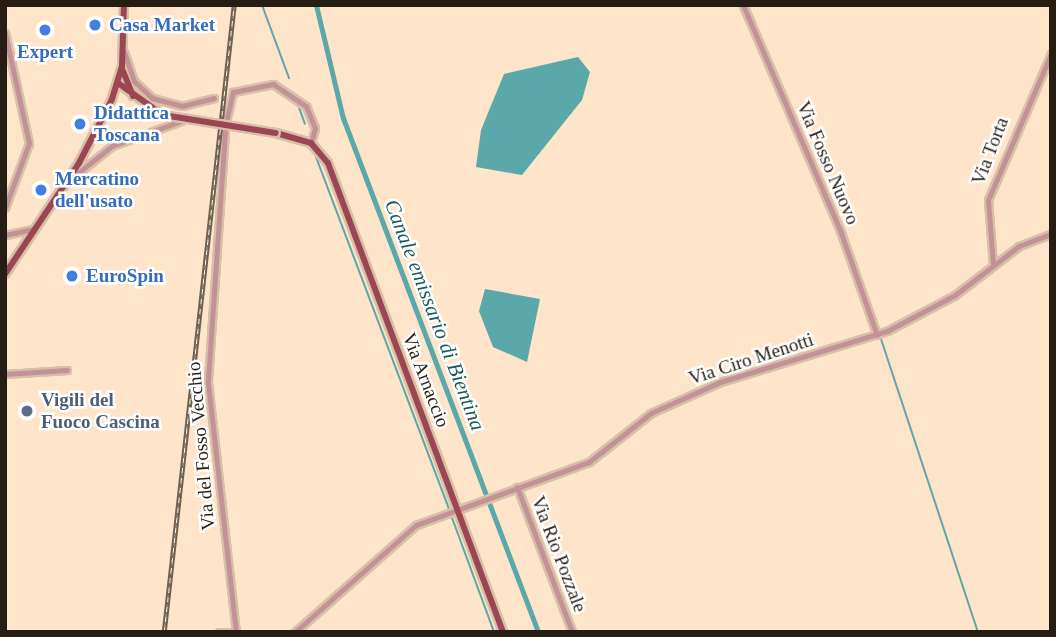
<!DOCTYPE html>
<style>
body{margin:0}
#map{position:relative;width:1056px;height:637px;overflow:hidden;background:#fee4c8;font-family:Georgia,serif}
div>[style]{position:absolute}
.water>*{inset:0;background:#5aa8a9}
.stream>*{height:2px;margin:-1px;padding:0 1px;transform-origin:1px;border-radius:1px;background:#5aa8a9}
.canal>*{height:5px;margin:-2.5px;padding:0 2.5px;transform-origin:2.5px;border-radius:2.5px;background:#5aa8a9}
.roads{filter:drop-shadow(2px 0 #d7c0a7) drop-shadow(-2px 0 #d7c0a7) drop-shadow(0 2px #d7c0a7) drop-shadow(0 -2px #d7c0a7)}
.minor>*{height:5px;margin:-2.5px;padding:0 2.5px;transform-origin:2.5px;border-radius:2.5px;background:#c49296}
.major>*{height:6px;margin:-3px;padding:0 3px;transform-origin:3px;border-radius:3px;background:#9d4653}
.rail>*{height:4.5px;margin-top:-2.25px;transform-origin:0;background:repeating-linear-gradient(90deg,#fff 0 5px,#6f6050 0 10px);box-sizing:border-box;border-block:2px solid #6f6050}
.bridges{filter:drop-shadow(2px 0 #d7c0a7) drop-shadow(-2px 0 #d7c0a7) drop-shadow(0 2px #d7c0a7) drop-shadow(0 -2px #d7c0a7)}
.major-bridge>*{height:6px;margin:-3px;padding:0 3px;transform-origin:3px;border-radius:3px;background:#9d4653}
.dots>*{width:19px;height:19px;translate:-50% -50%;box-sizing:border-box;border:4px solid #fff;border-radius:50%}
span{translate:-50% -50%;white-space:nowrap;text-align:center;line-height:1.15;-webkit-text-stroke:5px #fff;paint-order:stroke}
.shop-label{font-size:19px;color:#366cbe;font-weight:700}
.left{translate:0 -50%;text-align:left}
.street-label{font-size:19px;color:#261d13}
.service-label{font-size:19px;color:#4e5e75;font-weight:700}
.water-label{font-size:21px;color:#17595a;font-style:italic}
.frame{position:absolute;inset:0;border:7px solid #261d13;pointer-events:none}
</style>
<div id="map">
<div class="water">
<div style="clip-path:polygon(578px 57px,590px 72px,582px 100px,522px 175px,476px 167px,481px 130px,504px 74px)"></div>
<div style="clip-path:polygon(485px 289px,540px 299px,527px 362px,493px 347px,479px 311px)"></div>
</div>
<div class="stream">
<div style="left:262px;top:5px;width:78px;rotate:69.7deg"></div>
<div style="left:785px;top:93px;width:73px;rotate:67.3deg"></div>
<div style="left:297px;top:102px;width:23px;rotate:70deg"></div>
<div style="left:316px;top:157px;width:376px;rotate:69.3deg"></div>
<div style="left:847px;top:243px;width:91px;rotate:70.2deg"></div>
<div style="left:880px;top:336px;width:312px;rotate:71.7deg"></div>
<div style="left:451px;top:515px;width:125px;rotate:69.8deg"></div>
</div>
<div class="canal">
<div style="left:316px;top:5px;width:116px;rotate:76.6deg"></div>
<div style="left:343px;top:118px;width:550px;rotate:69.22deg"></div>
</div>
<div class="roads">
<div class="minor">
<div style="left:743px;top:5px;width:248px;rotate:66.7deg"></div>
<div style="left:841px;top:233px;width:108px;rotate:70.6deg"></div>
<div style="left:5px;top:33px;width:113px;rotate:77.7deg"></div>
<div style="left:29px;top:143px;width:69px;rotate:110.3deg"></div>
<div style="left:124px;top:52px;width:31px;rotate:71deg"></div>
<div style="left:134px;top:81px;width:25px;rotate:43deg"></div>
<div style="left:152px;top:98px;width:31px;rotate:15deg"></div>
<div style="left:182px;top:106px;width:33px;rotate:-14deg"></div>
<div style="left:226px;top:122px;width:31px;rotate:-77deg"></div>
<div style="left:233px;top:92px;width:41px;rotate:-11.3deg"></div>
<div style="left:273px;top:84px;width:40px;rotate:34deg"></div>
<div style="left:306px;top:106px;width:24px;rotate:68deg"></div>
<div style="left:315px;top:128px;width:16px;rotate:105deg"></div>
<div style="left:225px;top:131px;width:253px;rotate:93.9deg"></div>
<div style="left:208px;top:383px;width:251px;rotate:83.6deg"></div>
<div style="left:64px;top:184px;width:61px;rotate:-38.4deg"></div>
<div style="left:112px;top:146px;width:73px;rotate:-19.9deg"></div>
<div style="left:5px;top:235px;width:30px;rotate:-12deg"></div>
<div style="left:993px;top:264px;width:64px;rotate:-94.5deg"></div>
<div style="left:988px;top:200px;width:159px;rotate:-66.7deg"></div>
<div style="left:5px;top:374px;width:62px;rotate:-3.7deg"></div>
<div style="left:517px;top:487px;width:155px;rotate:69.2deg"></div>
<div style="left:219px;top:632px;width:17px"></div>
<div style="left:295px;top:632px;width:162px;rotate:-41.5deg"></div>
<div style="left:416px;top:525px;width:184px;rotate:-20deg"></div>
<div style="left:589px;top:462px;width:79px;rotate:-38.3deg"></div>
<div style="left:651px;top:413px;width:76px;rotate:-24.2deg"></div>
<div style="left:720px;top:382px;width:175px;rotate:-17deg"></div>
<div style="left:887px;top:331px;width:77px;rotate:-27.9deg"></div>
<div style="left:955px;top:295px;width:81px;rotate:-37.4deg"></div>
<div style="left:1019px;top:246px;width:34px;rotate:-21deg"></div>
</div>
<div class="major">
<div style="left:123px;top:71px;width:27px;rotate:68deg"></div>
<div style="left:118px;top:83px;width:55px;rotate:35.4deg"></div>
<div style="left:276px;top:133px;width:36px;rotate:16deg"></div>
<div style="left:311px;top:143px;width:26px;rotate:50deg"></div>
<div style="left:328px;top:163px;width:501px;rotate:69.54deg"></div>
<div style="left:5px;top:274px;width:133px;rotate:-56.3deg"></div>
<div style="left:79px;top:163px;width:72px;rotate:-62.7deg"></div>
<div style="left:112px;top:99px;width:34px;rotate:-73deg"></div>
<div style="left:122px;top:67px;width:62px;rotate:-88.2deg"></div>
</div>
</div>
<div class="rail">
<div style="left:164px;top:632px;width:631px;rotate:-83.63deg"></div>
</div>
<div class="bridges">
<div class="major-bridge">
<div style="left:163px;top:115px;width:114px;rotate:9.1deg"></div>
</div>
</div>
<div class="dots">
<div style="left:95px;top:25px;background:#3f7fe0"></div>
<div style="left:45px;top:30px;background:#3f7fe0"></div>
<div style="left:80px;top:124px;background:#3f7fe0"></div>
<div style="left:41px;top:190px;background:#3f7fe0"></div>
<div style="left:72px;top:276px;background:#3f7fe0"></div>
<div style="left:27px;top:411px;background:#5c6f8a"></div>
</div>
<div class="shop-label">
<span class="left" style="left:109px;top:25px">Casa Market</span>
<span style="left:45px;top:52px">Expert</span>
<span class="left" style="left:94px;top:124px">Didattica<br>Toscana</span>
<span class="left" style="left:55px;top:190px">Mercatino<br>dell'usato</span>
<span class="left" style="left:86px;top:276px">EuroSpin</span>
</div>
<div class="street-label">
<span style="left:990px;top:151px;rotate:-69deg">Via Torta</span>
<span style="left:828px;top:163px;rotate:67deg">Via Fosso Nuovo</span>
<span style="left:751px;top:359px;rotate:-18deg">Via Ciro Menotti</span>
<span style="left:426px;top:380px;rotate:69deg">Via Arnaccio</span>
<span style="left:201px;top:446px;rotate:-95deg">Via del Fosso Vecchio</span>
<span style="left:559px;top:554px;rotate:69deg">Via Rio Pozzale</span>
</div>
<div class="service-label">
<span class="left" style="left:41px;top:411px">Vigili del<br>Fuoco Cascina</span>
</div>
<div class="water-label">
<span style="left:435px;top:315px;rotate:69deg">Canale emissario di Bientina</span>
</div>
<div class="frame"></div>
</div>
